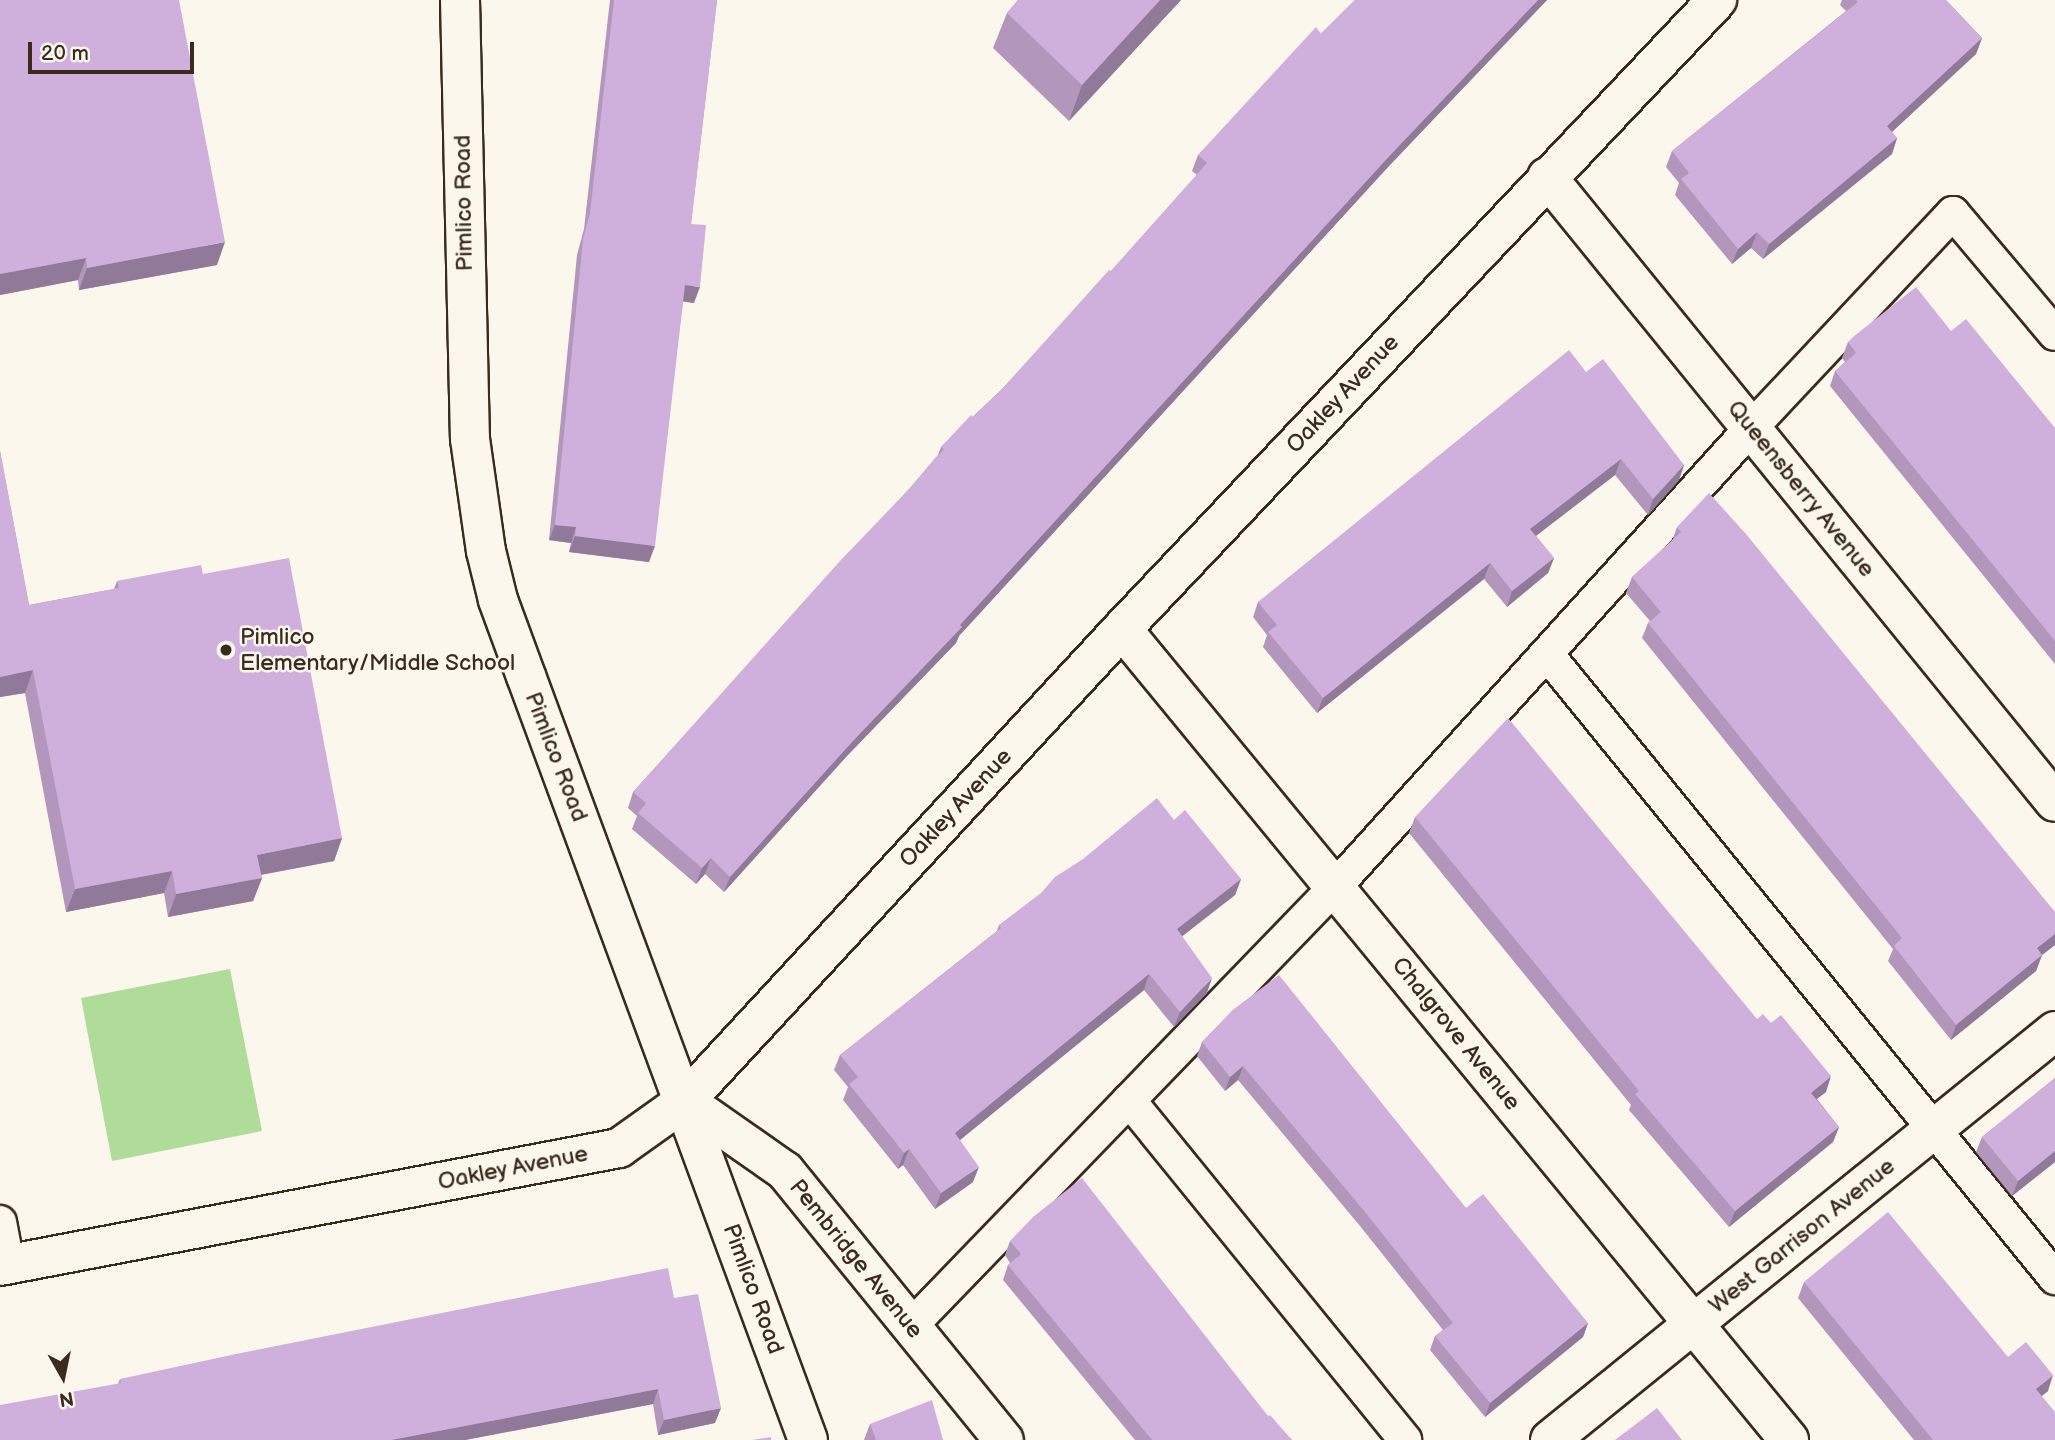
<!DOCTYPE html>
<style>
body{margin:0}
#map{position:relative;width:2055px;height:1440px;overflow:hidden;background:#fbf7ec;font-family:"Balsamiq Sans",sans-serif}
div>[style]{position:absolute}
.green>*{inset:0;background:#b0dc99}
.roads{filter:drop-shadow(2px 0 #3b2a1e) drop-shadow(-2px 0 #3b2a1e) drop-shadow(0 2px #3b2a1e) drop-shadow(0 -2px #3b2a1e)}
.lane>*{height:32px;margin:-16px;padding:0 16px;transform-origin:16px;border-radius:16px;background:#fbf7ec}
.street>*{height:38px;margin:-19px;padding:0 19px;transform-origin:19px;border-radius:19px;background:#fbf7ec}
.wall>*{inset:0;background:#b296bc}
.shaded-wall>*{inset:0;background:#917a99}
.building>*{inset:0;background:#cfafdb}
.dots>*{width:19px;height:19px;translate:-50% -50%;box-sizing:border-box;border:4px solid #fbf7ec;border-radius:50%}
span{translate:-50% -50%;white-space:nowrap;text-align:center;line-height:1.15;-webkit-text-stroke:5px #fbf7ec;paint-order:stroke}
.street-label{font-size:23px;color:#3b2a1e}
.poi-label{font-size:23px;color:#3b2a1e}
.left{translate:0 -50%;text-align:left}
.north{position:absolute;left:28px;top:1342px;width:70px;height:70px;-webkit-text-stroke:5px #fbf7ec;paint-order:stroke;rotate:171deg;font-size:19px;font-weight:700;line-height:28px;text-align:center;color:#3b2a1e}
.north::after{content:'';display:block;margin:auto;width:24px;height:32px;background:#3b2a1e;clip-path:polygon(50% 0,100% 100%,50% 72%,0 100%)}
.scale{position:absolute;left:28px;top:42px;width:166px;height:32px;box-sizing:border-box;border:4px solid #3b2a1e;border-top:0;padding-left:9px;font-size:21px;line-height:24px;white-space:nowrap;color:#3b2a1e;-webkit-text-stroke:5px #fbf7ec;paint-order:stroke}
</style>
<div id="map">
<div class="green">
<div style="clip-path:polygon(230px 969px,262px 1131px,112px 1161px,81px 998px)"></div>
</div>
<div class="roads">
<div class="lane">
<div style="left:1547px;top:654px;width:805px;rotate:50.85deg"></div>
<div style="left:1129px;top:1100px;width:438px;rotate:50.9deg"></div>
<div style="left:0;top:1222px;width:43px;rotate:79.2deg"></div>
<div style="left:910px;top:1327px;width:612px;rotate:-45.99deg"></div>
<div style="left:1335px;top:887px;width:619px;rotate:-47.81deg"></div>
<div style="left:1751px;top:428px;width:295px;rotate:-46.8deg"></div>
<div style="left:1953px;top:213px;width:158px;rotate:49.9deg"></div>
</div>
<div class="street">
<div style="left:460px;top:0;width:439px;rotate:88.7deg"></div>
<div style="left:470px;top:439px;width:113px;rotate:81.9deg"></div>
<div style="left:486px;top:551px;width:50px;rotate:76.2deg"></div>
<div style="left:498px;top:600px;width:81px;rotate:69.8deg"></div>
<div style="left:526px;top:676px;width:814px;rotate:69.74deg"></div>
<div style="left:1547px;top:177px;width:805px;rotate:50.9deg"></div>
<div style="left:1122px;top:629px;width:1050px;rotate:50.56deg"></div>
<div style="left:685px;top:1101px;width:122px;rotate:35deg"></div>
<div style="left:785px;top:1171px;width:347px;rotate:50.9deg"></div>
<div style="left:0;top:1266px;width:630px;rotate:-10.79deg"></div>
<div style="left:619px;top:1148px;width:81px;rotate:-35.5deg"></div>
<div style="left:685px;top:1101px;width:643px;rotate:-47.21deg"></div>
<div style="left:1122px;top:629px;width:866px;rotate:-46.59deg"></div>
<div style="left:1550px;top:1440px;width:650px;rotate:-39deg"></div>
</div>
</div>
<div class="wall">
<div style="clip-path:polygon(0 0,217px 265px,79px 290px,78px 280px,0 295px)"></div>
<div style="clip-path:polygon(610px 0,717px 0,691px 224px,694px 303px,683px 301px,649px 562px,569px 552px,571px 543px,549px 540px,577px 255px,584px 229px)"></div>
<div style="clip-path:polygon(1018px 0,1181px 0,1069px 121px,993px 48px,1007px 13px)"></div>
<div style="clip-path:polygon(1355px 0,1547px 0,1388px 167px,959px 636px,956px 643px,846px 757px,724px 892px,705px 874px,696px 884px,632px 829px,637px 816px,628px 808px,633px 792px,910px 488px,938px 455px,941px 447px,1003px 388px,1111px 271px,1197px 175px,1192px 171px,1198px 155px)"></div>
<div style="clip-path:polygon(1842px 0,1946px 0,1982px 38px,1976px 54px,1892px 132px,1897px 138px,1892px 154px,1763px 259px,1751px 248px,1732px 264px,1675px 195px,1679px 183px,1666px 167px,1672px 151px,1846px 11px,1840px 5px)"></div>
<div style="clip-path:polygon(1951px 331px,2055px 428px,2055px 664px,1830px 386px,1835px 371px,1845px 362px,1842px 358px,1848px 342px)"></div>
<div style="clip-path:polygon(1586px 372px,1684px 465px,1679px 480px,1648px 515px,1615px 475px,1536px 536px,1554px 558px,1548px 573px,1507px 607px,1484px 579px,1317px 713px,1263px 647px,1267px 635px,1253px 617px,1258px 602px)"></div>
<div style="clip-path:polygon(0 451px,29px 605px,114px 589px,117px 581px,203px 574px,342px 838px,334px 861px,261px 875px,262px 878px,253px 901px,168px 917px,164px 893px,66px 912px,25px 693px,0 697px)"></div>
<div style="clip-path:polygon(1677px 527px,2055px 912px,2055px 945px,2042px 955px,2036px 971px,1951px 1040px,1888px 961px,1893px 949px,1642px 638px,1648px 623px,1650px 621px,1626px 593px,1632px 577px,1672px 541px)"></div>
<div style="clip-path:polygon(1415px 817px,1757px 1019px,1826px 1092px,1817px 1099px,1839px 1127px,1833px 1142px,1729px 1227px,1629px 1110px,1631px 1105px,1409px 833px)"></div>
<div style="clip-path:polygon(1174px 820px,1241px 879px,1235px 895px,1182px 936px,1207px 993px,1174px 1027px,1144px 990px,960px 1140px,973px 1182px,935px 1209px,903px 1165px,898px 1169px,843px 1100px,848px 1087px,834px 1070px,840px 1055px,997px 931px,999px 925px)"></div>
<div style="clip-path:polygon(1234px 1009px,1466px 1208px,1588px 1323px,1583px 1337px,1485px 1417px,1430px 1350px,1435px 1336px,1443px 1330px,1360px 1226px,1238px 1080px,1225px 1091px,1197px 1056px,1202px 1042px)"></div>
<div style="clip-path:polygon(2055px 1078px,2055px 1162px,2012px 1196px,1976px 1152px,1982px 1137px)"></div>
<div style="clip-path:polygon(1010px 1241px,1268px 1416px,1292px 1440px,1135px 1440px,1003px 1280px,1008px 1265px,1010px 1263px,1005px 1255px)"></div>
<div style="clip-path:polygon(1804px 1282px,2008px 1357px,2048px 1391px,2042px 1396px,2055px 1440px,1914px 1440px,1798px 1298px)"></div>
<div style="clip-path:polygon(674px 1298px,715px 1423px,658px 1435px,653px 1404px,465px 1440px,0 1440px,118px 1384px,120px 1379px)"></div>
<div style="clip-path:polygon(870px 1424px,943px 1440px,864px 1440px)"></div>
</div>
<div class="shaded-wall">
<div style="clip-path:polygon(1160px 0,1181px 0,1069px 121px,1082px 85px)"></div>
<div style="clip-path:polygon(1538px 0,1547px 0,1388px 167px,959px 636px,956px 643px,846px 757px,724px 892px,730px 877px,852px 742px,1394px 151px)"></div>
<div style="clip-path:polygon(1982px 38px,1976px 54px,1881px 142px,1887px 126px)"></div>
<div style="clip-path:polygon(1897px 138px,1892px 154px,1763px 259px,1769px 244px)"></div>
<div style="clip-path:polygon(1757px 232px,1751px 248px,1732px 264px,1738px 249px)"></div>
<div style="clip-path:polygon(225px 242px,217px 265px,79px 290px,87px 268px)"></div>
<div style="clip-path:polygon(86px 258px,78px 280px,0 295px,0 274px)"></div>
<div style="clip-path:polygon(685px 285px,700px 287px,694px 303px,679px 301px)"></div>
<div style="clip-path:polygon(1621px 459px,1615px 475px,1524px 545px,1530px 529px)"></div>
<div style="clip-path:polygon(1684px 465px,1679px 480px,1648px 515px,1653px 499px)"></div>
<div style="clip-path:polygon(555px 525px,576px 527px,571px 543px,549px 540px)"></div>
<div style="clip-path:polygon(575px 536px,655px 546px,649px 562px,569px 552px)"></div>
<div style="clip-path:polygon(1554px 558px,1548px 573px,1507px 607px,1512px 591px)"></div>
<div style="clip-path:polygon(1490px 563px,1484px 579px,1317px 713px,1323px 698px)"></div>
<div style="clip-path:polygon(33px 670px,25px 693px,0 697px,0 677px)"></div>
<div style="clip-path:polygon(342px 838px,334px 861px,249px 877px,257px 855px)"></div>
<div style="clip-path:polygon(711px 858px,705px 874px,696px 884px,702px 868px)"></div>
<div style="clip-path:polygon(172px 871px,164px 893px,66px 912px,75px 889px)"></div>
<div style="clip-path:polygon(262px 878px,253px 901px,168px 917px,176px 894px)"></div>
<div style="clip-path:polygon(1241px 879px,1235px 895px,1171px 945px,1177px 929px)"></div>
<div style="clip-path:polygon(2055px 934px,2055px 945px,2042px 955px,2036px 971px,1951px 1040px,1956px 1025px,2037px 948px)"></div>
<div style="clip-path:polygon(1149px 974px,1144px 990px,949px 1149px,955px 1133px)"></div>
<div style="clip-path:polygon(1212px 978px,1207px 993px,1174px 1027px,1180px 1012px)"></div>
<div style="clip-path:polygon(1243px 1066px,1238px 1080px,1225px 1091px,1230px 1077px)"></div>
<div style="clip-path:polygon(1831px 1076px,1826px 1092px,1805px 1108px,1811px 1093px)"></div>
<div style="clip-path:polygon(1839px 1127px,1833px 1142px,1729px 1227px,1735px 1211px)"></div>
<div style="clip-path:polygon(909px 1149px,903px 1165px,898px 1169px,904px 1153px)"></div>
<div style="clip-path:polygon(2055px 1151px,2055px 1162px,2012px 1196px,2018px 1181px)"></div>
<div style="clip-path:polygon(979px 1167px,973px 1182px,935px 1209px,941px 1193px)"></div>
<div style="clip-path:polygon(1588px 1323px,1583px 1337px,1485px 1417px,1490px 1403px)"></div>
<div style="clip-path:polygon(2053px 1375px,2048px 1391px,2030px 1405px,2036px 1389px)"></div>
<div style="clip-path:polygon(658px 1389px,653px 1404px,465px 1440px,391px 1440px)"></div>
<div style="clip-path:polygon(721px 1408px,715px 1423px,658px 1435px,664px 1420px)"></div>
</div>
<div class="building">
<div style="clip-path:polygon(0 0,179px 0,225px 242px,87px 268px,86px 258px,0 274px)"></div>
<div style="clip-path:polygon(614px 0,717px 0,691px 224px,706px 225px,700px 287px,685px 285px,655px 546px,575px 536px,576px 527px,555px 525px,583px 239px,590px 213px)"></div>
<div style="clip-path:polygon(1018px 0,1160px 0,1082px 85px,1007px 13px)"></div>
<div style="clip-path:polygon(1355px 0,1538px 0,1394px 151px,960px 625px,962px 627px,852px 742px,730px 877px,711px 858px,702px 868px,638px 813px,646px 803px,633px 792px,840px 561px,910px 488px,944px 449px,941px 447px,971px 415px,973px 417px,1003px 388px,1109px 270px,1111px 271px,1207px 163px,1198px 155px,1316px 27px,1321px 34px)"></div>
<div style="clip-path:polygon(1856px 0,1946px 0,1982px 38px,1887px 126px,1897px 138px,1769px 244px,1757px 232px,1738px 249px,1681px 179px,1689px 173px,1672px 151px,1858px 2px)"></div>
<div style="clip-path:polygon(1916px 287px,1951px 331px,1966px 319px,2055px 428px,2055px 641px,1835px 371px,1856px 353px,1848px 342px,1853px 337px)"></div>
<div style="clip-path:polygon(1569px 350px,1586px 372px,1603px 359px,1684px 465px,1653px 499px,1621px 459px,1530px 529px,1554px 558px,1512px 591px,1490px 563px,1323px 698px,1268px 632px,1277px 625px,1258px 602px)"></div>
<div style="clip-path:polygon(0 451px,29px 605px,119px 588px,117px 581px,201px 565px,203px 574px,289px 558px,342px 838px,257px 855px,262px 878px,176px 894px,172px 871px,75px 889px,33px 670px,0 677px)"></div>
<div style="clip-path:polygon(1709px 493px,1746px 534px,2055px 912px,2055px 934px,2037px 948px,2042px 955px,1956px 1025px,1894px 946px,1902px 938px,1648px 623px,1661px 612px,1632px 577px,1681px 532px,1677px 527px)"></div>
<div style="clip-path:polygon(1508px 718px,1757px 1019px,1763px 1014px,1771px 1023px,1781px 1015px,1831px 1076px,1811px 1093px,1839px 1127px,1735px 1211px,1635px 1094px,1639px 1091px,1415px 817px)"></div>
<div style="clip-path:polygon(1157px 798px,1174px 820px,1185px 810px,1241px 879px,1177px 929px,1212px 978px,1180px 1012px,1149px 974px,955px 1133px,979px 1167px,941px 1193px,909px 1149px,904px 1153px,849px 1084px,858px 1077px,840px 1055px,1001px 928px,999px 925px,1041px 893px,1055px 877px,1083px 859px)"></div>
<div style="clip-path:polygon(1279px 975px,1466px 1208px,1483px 1194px,1588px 1323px,1490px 1403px,1435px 1336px,1453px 1323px,1365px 1212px,1243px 1066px,1230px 1077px,1202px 1042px,1234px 1009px)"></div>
<div style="clip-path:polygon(2055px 1078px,2055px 1151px,2018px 1181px,1982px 1137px)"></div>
<div style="clip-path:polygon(1082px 1178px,1268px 1416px,1270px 1415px,1292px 1440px,1152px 1440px,1008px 1265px,1021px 1254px,1010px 1241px,1033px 1217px)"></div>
<div style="clip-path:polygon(1888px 1212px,2008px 1357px,2026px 1342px,2053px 1375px,2036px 1389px,2055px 1412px,2055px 1440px,1933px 1440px,1804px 1282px)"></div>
<div style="clip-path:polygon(668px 1268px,674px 1298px,698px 1294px,721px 1408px,664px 1420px,658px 1389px,391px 1440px,0 1440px,0 1405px,121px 1383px,120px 1379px,236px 1354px)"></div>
<div style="clip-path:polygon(932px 1400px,943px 1440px,876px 1440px,870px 1424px)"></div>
<div style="clip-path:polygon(1657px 1408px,1682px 1440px,1615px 1440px)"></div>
<div style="clip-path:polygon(771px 1437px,771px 1440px,752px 1440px)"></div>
</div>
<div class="dots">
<div style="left:226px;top:650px;background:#3b2a1e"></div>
</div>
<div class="street-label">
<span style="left:464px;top:203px;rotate:-91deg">Pimlico Road</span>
<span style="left:1343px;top:394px;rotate:-47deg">Oakley Avenue</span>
<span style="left:1801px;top:489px;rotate:51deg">Queensberry Avenue</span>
<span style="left:556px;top:757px;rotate:69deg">Pimlico Road</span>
<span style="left:956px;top:808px;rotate:-47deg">Oakley Avenue</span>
<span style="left:1456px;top:1034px;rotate:51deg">Chalgrove Avenue</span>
<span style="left:513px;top:1168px;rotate:-11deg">Oakley Avenue</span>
<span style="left:1802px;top:1236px;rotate:-39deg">West Garrison Avenue</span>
<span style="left:856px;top:1259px;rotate:51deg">Pembridge Avenue</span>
<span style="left:753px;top:1289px;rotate:70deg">Pimlico Road</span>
</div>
<div class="poi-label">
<span class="left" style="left:240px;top:650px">Pimlico<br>Elementary/Middle School</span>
</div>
<div class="north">N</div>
<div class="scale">20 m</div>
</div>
